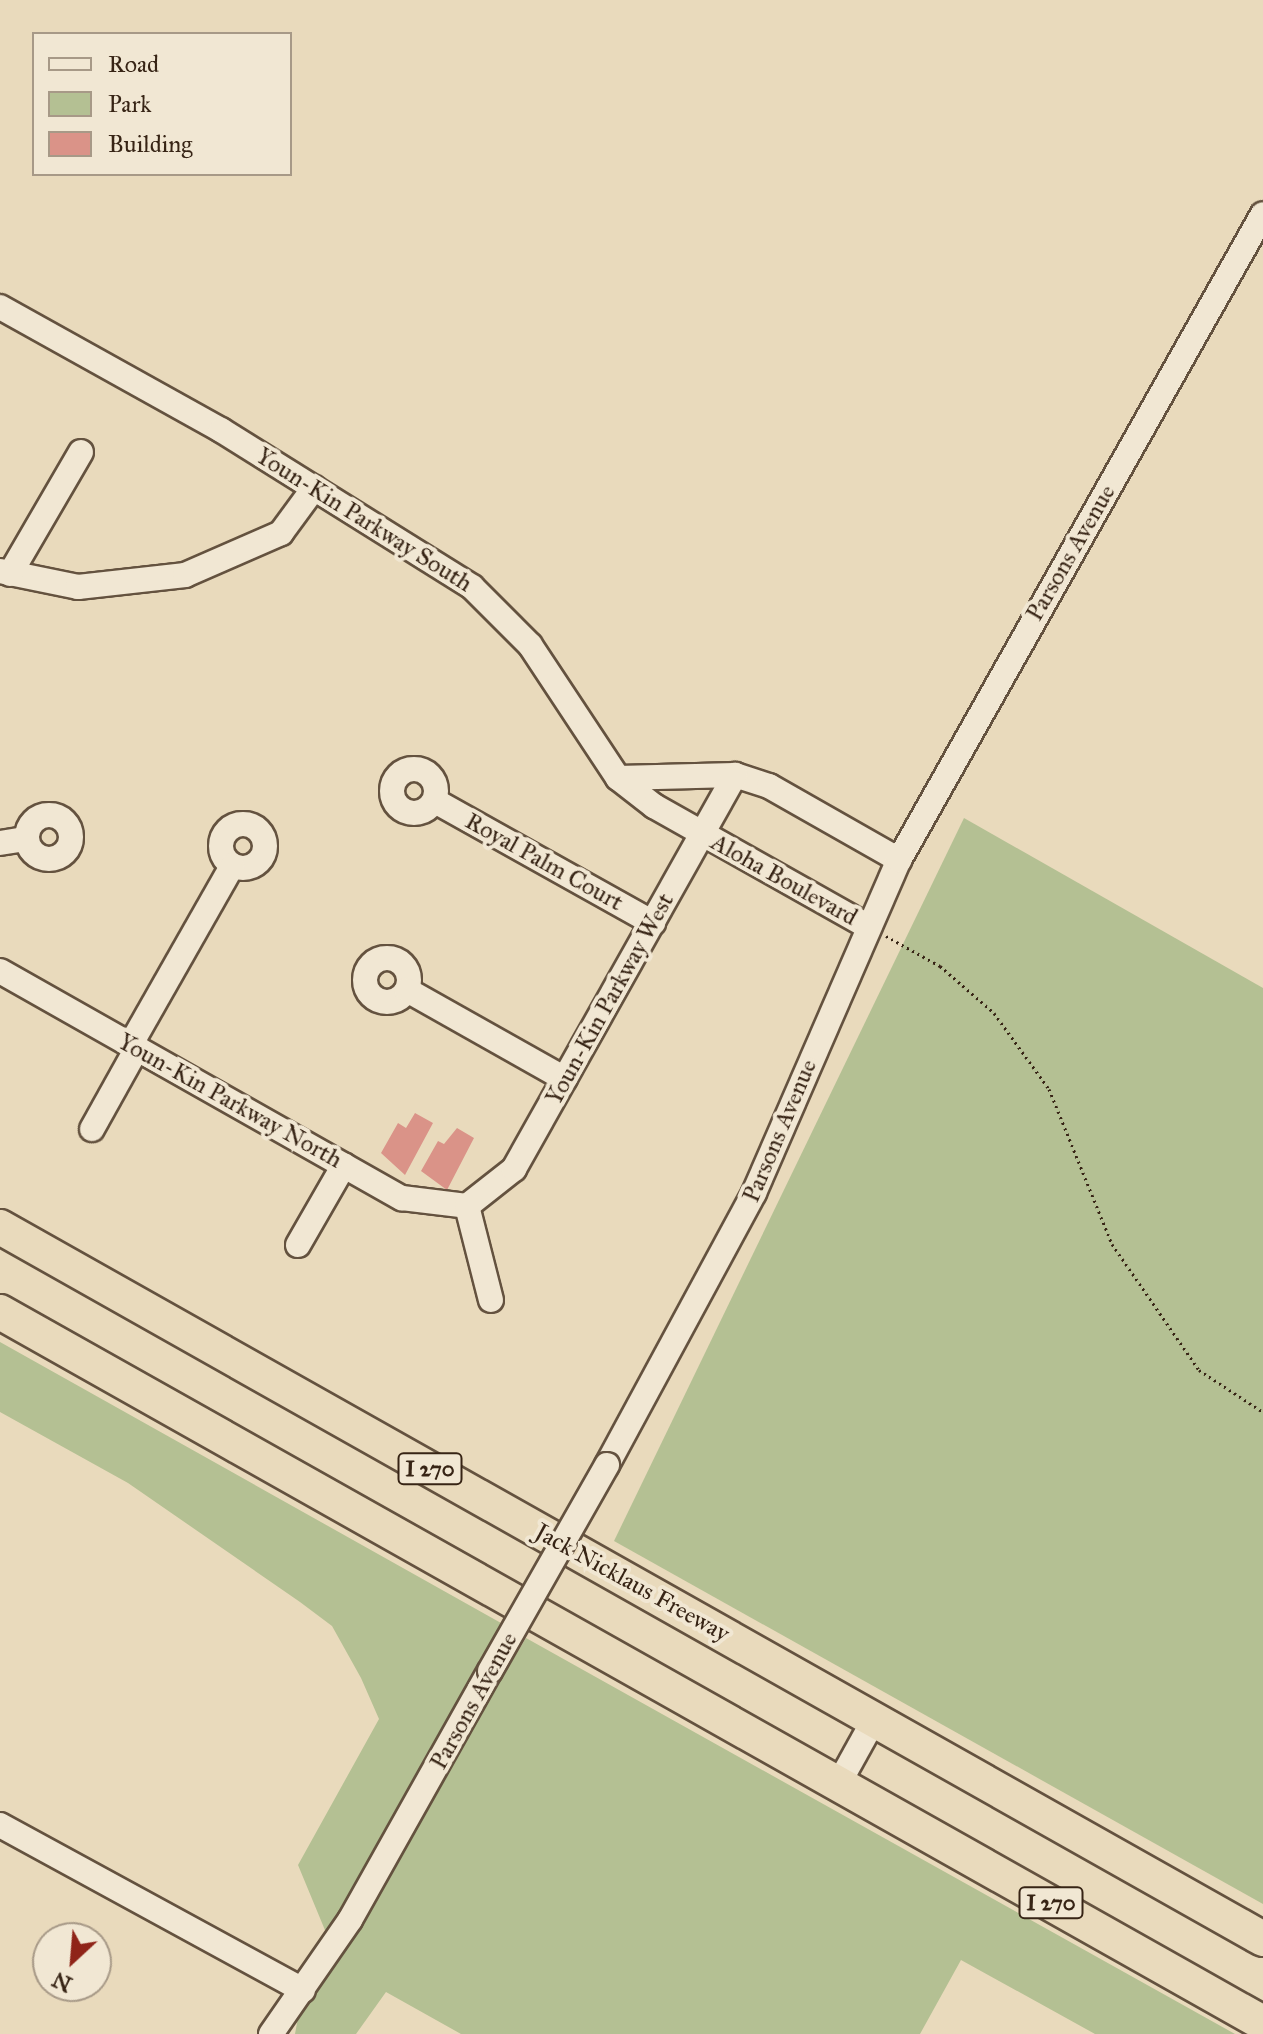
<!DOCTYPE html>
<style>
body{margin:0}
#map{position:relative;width:1263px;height:2034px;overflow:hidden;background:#e9dabc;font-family:"IM FELL Great Primer",serif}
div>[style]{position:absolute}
.green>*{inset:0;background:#b4c093}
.building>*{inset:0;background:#da9388}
.path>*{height:3px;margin-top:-1.5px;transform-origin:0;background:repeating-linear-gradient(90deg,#372415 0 2px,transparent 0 6px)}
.roads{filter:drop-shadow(2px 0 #64523f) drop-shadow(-2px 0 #64523f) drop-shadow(0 2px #64523f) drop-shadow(0 -2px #64523f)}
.minor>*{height:24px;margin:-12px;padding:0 12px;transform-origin:12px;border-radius:12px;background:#f1e7d3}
.minor>.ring{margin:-12px;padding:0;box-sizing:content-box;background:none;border:24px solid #f1e7d3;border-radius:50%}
.highway>*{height:34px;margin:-17px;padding:0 17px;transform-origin:17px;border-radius:17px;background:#e9dabc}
.bridges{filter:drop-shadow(2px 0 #64523f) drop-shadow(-2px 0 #64523f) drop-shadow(0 2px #64523f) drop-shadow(0 -2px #64523f)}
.minor-bridge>*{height:24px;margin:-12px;padding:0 12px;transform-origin:12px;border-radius:12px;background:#f1e7d3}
span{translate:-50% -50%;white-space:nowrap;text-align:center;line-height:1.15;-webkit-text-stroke:8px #f1e7d3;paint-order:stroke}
.shield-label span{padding:2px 6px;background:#f1e7d3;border:2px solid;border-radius:6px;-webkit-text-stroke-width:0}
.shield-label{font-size:22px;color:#372415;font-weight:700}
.street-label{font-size:24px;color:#372415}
.legend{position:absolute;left:32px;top:32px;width:260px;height:144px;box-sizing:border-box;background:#f1e7d3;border:2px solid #a79987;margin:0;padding:10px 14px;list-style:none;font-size:24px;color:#372415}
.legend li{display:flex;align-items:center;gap:16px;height:40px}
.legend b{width:40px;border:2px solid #a79987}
.north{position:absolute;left:32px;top:1922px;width:80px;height:80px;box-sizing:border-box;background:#f1e7d3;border:2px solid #a79987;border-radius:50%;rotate:206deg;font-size:22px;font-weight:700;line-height:32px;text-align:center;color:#372415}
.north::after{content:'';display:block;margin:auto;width:28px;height:36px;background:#8f2418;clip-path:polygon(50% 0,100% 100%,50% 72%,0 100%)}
</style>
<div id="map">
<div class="green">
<div style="clip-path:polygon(964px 818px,1263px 988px,1263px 1904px,614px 1541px)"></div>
<div style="clip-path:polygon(0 1342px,501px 1623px,327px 1935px,298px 1865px,379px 1719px,361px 1678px,332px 1626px,300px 1602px,128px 1483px,0 1412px)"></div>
<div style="clip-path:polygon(526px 1638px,1235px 2034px,1095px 2034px,961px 1960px,920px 2034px,461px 2034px,386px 1992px,356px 2034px,295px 2034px,299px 2012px)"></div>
</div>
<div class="building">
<div style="clip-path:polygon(415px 1113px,433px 1123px,405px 1175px,381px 1153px,398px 1123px,406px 1128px)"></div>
<div style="clip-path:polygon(457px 1128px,474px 1138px,447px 1190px,421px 1171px,438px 1141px,444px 1144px)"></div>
</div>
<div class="path">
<div style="left:886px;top:936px;width:62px;rotate:29.1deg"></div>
<div style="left:940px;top:966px;width:72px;rotate:41deg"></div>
<div style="left:994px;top:1013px;width:94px;rotate:54.1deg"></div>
<div style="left:1049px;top:1089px;width:167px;rotate:67.9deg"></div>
<div style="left:1112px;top:1244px;width:153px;rotate:55.4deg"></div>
<div style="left:1199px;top:1370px;width:77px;rotate:33.3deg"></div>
</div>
<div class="roads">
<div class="minor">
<div style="left:0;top:307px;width:253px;rotate:29.1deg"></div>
<div style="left:221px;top:430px;width:296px;rotate:32deg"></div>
<div style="left:472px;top:587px;width:82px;rotate:45deg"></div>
<div style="left:530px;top:645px;width:159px;rotate:56.5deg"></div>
<div style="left:618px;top:778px;width:46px;rotate:37.9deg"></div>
<div style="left:654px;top:806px;width:244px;rotate:29.4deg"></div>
<div style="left:0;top:571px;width:80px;rotate:11.6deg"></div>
<div style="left:78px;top:587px;width:108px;rotate:-6.4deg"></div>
<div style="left:185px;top:575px;width:105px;rotate:-23.6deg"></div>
<div style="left:281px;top:533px;width:56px;rotate:-53.7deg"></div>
<div style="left:10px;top:574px;width:141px;rotate:-59.8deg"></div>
<div class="ring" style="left:392px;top:769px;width:20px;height:20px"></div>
<div style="left:618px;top:778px;width:117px;rotate:-1.5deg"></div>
<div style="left:735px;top:775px;width:36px;rotate:18deg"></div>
<div style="left:769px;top:786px;width:150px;rotate:29.6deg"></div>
<div style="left:435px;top:801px;width:250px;rotate:29.2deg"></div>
<div class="ring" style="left:27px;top:815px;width:20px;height:20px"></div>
<div class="ring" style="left:221px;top:824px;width:20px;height:20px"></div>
<div style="left:0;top:843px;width:26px;rotate:-9deg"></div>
<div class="ring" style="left:365px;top:958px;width:20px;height:20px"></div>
<div style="left:0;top:971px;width:462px;rotate:29.5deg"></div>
<div style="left:402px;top:1198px;width:65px;rotate:7deg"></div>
<div style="left:467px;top:1206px;width:60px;rotate:-38.2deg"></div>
<div style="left:514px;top:1169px;width:452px;rotate:-60.7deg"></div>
<div style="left:407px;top:990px;width:181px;rotate:29.4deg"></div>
<div style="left:131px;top:1044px;width:205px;rotate:-60.4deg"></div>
<div style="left:92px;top:1129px;width:93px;rotate:-60.9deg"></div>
<div style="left:467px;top:1206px;width:97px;rotate:75.7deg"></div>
<div style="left:298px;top:1245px;width:92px;rotate:-60.1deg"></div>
<div style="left:607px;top:1465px;width:309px;rotate:-61.6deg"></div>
<div style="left:754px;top:1193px;width:363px;rotate:-66.5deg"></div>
<div style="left:899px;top:860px;width:741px;rotate:-60.6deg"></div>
<div style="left:839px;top:1783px;width:74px;rotate:-61deg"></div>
<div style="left:0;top:1825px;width:345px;rotate:28.6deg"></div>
<div style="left:271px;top:2034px;width:139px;rotate:-55.3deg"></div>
<div style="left:350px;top:1920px;width:286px;rotate:-60.7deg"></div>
</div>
<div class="highway">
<div style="left:0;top:1227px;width:1450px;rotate:29.41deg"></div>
<div style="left:0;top:1312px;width:1449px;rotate:29.38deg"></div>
</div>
</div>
<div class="bridges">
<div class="minor-bridge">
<div style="left:490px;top:1671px;width:237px;rotate:-60.4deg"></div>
</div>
</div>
<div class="shield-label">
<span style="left:430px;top:1469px">I 270</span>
<span style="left:1051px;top:1903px">I 270</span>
</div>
<div class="street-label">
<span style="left:364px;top:520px;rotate:32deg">Youn-Kin Parkway South</span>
<span style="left:1071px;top:553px;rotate:-60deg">Parsons Avenue</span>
<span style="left:544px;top:862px;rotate:29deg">Royal Palm Court</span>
<span style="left:784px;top:880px;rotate:29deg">Aloha Boulevard</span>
<span style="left:610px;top:999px;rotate:-61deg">Youn-Kin Parkway West</span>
<span style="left:230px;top:1101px;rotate:29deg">Youn-Kin Parkway North</span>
<span style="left:780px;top:1131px;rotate:-67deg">Parsons Avenue</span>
<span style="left:632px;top:1583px;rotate:29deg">Jack Nicklaus Freeway</span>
<span style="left:474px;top:1701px;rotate:-61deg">Parsons Avenue</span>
</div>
<ul class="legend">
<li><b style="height:10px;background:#f1e7d3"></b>Road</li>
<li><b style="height:22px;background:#b4c093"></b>Park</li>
<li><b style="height:22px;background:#da9388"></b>Building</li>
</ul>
<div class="north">N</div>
</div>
